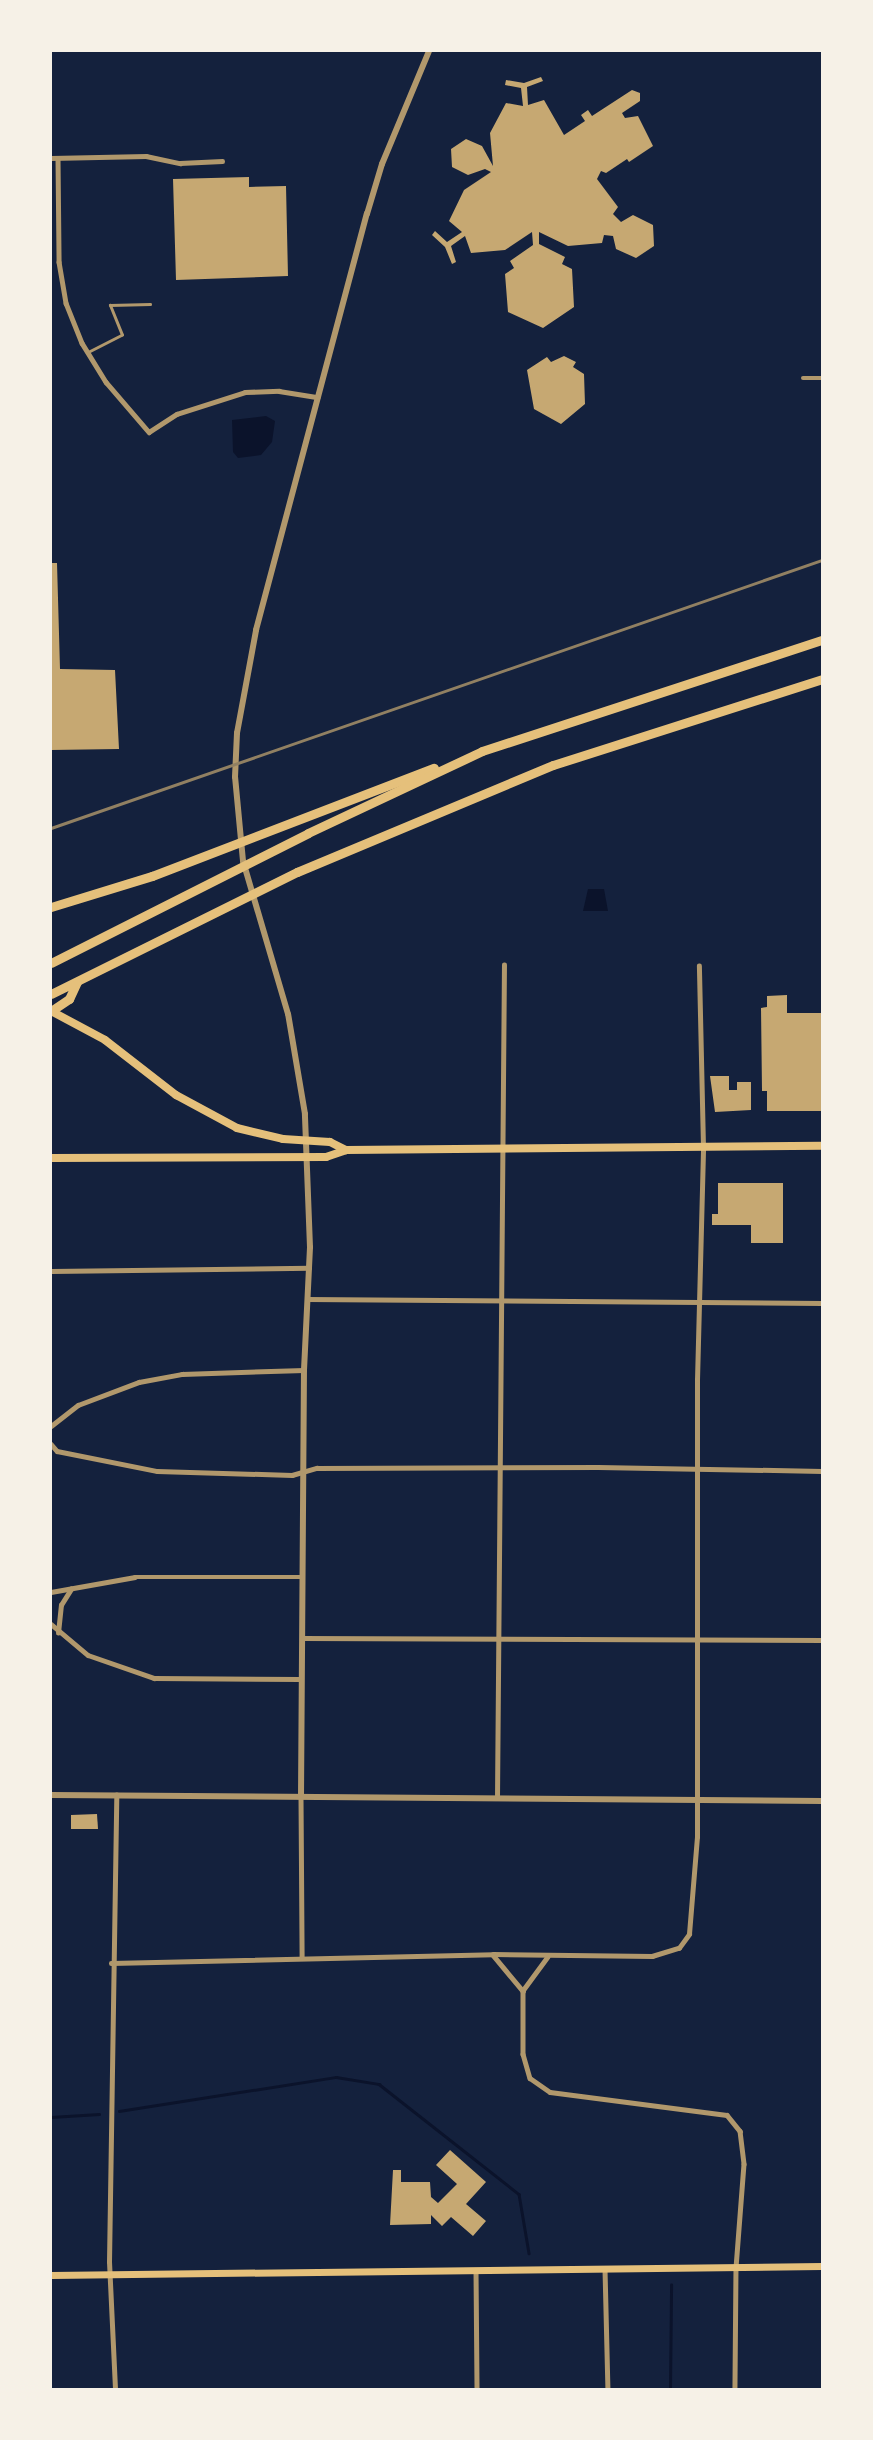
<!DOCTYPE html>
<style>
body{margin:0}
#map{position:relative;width:873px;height:2440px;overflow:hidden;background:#14213d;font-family:Inter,sans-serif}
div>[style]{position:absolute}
.water>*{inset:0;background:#0b132b}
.stream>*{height:2.5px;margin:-1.25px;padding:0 1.25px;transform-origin:1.25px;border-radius:1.25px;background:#0b132b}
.building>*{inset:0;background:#c6a872}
.service>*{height:2.5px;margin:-1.25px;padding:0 1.25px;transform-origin:1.25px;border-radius:1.25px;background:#b1986c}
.minor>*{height:4.5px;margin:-2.25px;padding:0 2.25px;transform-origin:2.25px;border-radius:2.25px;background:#b1986c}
.tertiary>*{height:6px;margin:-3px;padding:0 3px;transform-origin:3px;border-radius:3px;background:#b1986c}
.secondary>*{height:7px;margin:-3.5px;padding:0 3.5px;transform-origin:3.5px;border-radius:3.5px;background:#e5c07b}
.primary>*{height:8px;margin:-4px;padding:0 4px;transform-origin:4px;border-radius:4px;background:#e5c07b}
.motorway>*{height:9px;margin:-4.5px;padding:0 4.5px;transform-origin:4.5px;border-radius:4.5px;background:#e5c07b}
.rail>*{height:2.5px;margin:-1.25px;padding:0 1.25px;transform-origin:1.25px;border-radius:1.25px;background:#918062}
span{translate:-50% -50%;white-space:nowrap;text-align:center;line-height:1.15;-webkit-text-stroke:5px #f6f1e7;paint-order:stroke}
.frame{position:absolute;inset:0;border:52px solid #f6f1e7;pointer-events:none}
</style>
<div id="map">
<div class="water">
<div style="clip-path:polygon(266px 416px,275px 421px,272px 442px,261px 455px,238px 458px,233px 452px,232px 420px)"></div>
<div style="clip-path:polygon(588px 889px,604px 889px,608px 911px,583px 911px)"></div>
</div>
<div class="stream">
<div style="left:119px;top:2111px;width:220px;rotate:-8.9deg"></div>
<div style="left:336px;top:2077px;width:44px;rotate:9.2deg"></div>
<div style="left:379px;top:2084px;width:178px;rotate:38.2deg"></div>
<div style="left:519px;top:2194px;width:60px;rotate:80.4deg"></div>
<div style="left:51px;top:2117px;width:48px;rotate:-3.6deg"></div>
<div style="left:670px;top:2389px;width:104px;rotate:-89.4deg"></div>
</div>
<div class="building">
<div style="clip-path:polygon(541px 77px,543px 81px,527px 87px,528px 105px,544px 100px,564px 135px,585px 121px,581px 115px,588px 110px,592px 116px,632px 90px,640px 93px,640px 101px,622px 113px,625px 118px,638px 116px,653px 146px,629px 162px,627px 159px,606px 173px,601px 171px,597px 179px,618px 207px,613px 214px,621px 222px,633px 215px,653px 225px,654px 246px,636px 258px,616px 249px,613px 236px,604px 235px,602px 243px,568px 246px,539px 232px,539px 244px,565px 257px,562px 264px,572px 269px,574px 307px,543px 328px,508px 312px,505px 274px,514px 268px,510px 261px,533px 245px,532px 232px,505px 250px,471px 253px,465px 236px,451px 246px,456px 262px,452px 264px,445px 247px,432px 235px,435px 231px,447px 242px,462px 232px,449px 221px,464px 190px,491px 172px,485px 169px,468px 175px,452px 167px,451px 149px,466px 139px,482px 146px,493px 166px,490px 133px,506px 103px,523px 106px,521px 88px,505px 85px,506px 80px,524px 83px)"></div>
<div style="clip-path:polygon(249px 177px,249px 187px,286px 186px,288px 276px,176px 280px,173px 179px)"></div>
<div style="clip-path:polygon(564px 356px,576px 362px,573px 367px,584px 374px,585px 404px,561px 424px,534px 409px,527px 370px,547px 357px,551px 362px)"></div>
<div style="clip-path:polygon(51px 563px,57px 563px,60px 669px,115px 670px,119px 749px,51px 750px)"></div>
<div style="clip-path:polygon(787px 995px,787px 1013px,822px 1013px,822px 1111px,767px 1111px,767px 1091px,762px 1091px,761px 1008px,767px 1007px,767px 996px)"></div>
<div style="clip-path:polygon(710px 1076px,729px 1076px,729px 1090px,737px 1090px,737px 1082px,751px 1082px,751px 1110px,715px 1112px)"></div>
<div style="clip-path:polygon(718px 1183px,783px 1183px,783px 1243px,751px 1243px,751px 1225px,712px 1225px,712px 1214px,718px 1214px)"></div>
<div style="clip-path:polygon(97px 1814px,98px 1829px,71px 1829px,71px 1815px)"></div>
<div style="clip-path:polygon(450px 2150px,486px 2182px,466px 2204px,486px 2221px,473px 2236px,451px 2217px,442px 2226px,431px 2215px,431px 2224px,390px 2225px,393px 2170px,401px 2170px,401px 2182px,430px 2182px,431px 2197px,438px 2203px,457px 2184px,436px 2165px)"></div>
</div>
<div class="service">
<div style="left:88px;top:352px;width:38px;rotate:-27deg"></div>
<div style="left:122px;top:335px;width:32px;rotate:-112deg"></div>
<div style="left:110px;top:305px;width:40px;rotate:-1.4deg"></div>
</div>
<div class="minor">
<div style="left:51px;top:158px;width:95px;rotate:-1.2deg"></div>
<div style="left:146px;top:156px;width:35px;rotate:12deg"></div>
<div style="left:180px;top:163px;width:42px;rotate:-2.7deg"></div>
<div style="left:58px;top:158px;width:104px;rotate:89.4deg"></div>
<div style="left:59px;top:262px;width:42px;rotate:80.3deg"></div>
<div style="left:66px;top:303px;width:43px;rotate:68.2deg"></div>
<div style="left:82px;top:343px;width:46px;rotate:58.4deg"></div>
<div style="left:106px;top:382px;width:66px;rotate:49.3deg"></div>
<div style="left:149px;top:432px;width:33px;rotate:-33deg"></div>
<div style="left:177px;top:414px;width:71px;rotate:-17.9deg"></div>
<div style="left:245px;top:392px;width:34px;rotate:-2deg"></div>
<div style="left:279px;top:391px;width:39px;rotate:9deg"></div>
<div style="left:803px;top:378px;width:19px"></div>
<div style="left:51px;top:1271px;width:258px;rotate:-0.7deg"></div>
<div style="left:307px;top:1299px;width:515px;rotate:0.45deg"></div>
<div style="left:51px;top:1426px;width:34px;rotate:-38deg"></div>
<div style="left:78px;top:1405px;width:65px;rotate:-20.7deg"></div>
<div style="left:139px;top:1382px;width:44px;rotate:-10.5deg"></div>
<div style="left:182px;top:1374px;width:122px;rotate:-1.9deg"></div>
<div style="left:51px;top:1444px;width:9px;rotate:49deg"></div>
<div style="left:57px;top:1451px;width:102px;rotate:11.3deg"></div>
<div style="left:157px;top:1471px;width:135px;rotate:1.7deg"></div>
<div style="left:292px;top:1475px;width:26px;rotate:-16deg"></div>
<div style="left:317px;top:1468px;width:281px;rotate:-0.2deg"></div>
<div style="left:598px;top:1467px;width:224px;rotate:1deg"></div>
<div style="left:51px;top:1592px;width:85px;rotate:-10.1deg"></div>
<div style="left:135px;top:1577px;width:167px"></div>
<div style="left:51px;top:1624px;width:48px;rotate:40deg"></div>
<div style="left:88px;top:1655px;width:70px;rotate:19.2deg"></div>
<div style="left:154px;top:1678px;width:146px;rotate:0.4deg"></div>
<div style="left:58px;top:1633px;width:28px;rotate:-84deg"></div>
<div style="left:61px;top:1605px;width:19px;rotate:-58deg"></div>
<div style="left:302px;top:1638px;width:520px;rotate:0.22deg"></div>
<div style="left:301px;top:1797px;width:161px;rotate:89.6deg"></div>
<div style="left:497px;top:1798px;width:833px;rotate:-89.52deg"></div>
<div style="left:493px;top:1955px;width:47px;rotate:50.2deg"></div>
<div style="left:548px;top:1957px;width:42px;rotate:126.3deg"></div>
<div style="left:523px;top:1991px;width:63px;rotate:90deg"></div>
<div style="left:523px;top:2054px;width:25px;rotate:74deg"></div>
<div style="left:530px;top:2078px;width:24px;rotate:35deg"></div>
<div style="left:550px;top:2092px;width:178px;rotate:7.4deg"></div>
<div style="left:727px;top:2115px;width:21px;rotate:51deg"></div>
<div style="left:740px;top:2131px;width:33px;rotate:83deg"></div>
<div style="left:744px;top:2164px;width:103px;rotate:94.4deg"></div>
<div style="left:736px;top:2267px;width:122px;rotate:90.5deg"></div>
<div style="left:111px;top:1963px;width:382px;rotate:-1.3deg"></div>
<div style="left:493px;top:1954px;width:159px;rotate:0.7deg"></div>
<div style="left:652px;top:1956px;width:28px;rotate:-17deg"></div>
<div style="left:679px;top:1948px;width:17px;rotate:-54deg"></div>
<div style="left:689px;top:1934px;width:97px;rotate:-85.3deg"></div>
<div style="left:697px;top:1837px;width:457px;rotate:-90deg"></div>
<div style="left:697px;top:1380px;width:233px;rotate:-88.5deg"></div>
<div style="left:703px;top:1147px;width:181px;rotate:-91.3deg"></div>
<div style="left:605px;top:2269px;width:120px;rotate:88.6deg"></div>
<div style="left:476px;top:2270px;width:119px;rotate:89.5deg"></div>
<div style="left:115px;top:2389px;width:127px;rotate:-92.7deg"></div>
<div style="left:109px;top:2262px;width:467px;rotate:-89.1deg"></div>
</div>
<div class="tertiary">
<div style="left:51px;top:1795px;width:771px;rotate:0.45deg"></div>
<div style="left:301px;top:1797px;width:427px;rotate:-89.6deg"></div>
<div style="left:304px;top:1370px;width:123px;rotate:-87.2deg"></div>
<div style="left:310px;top:1247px;width:133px;rotate:-92.2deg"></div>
<div style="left:305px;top:1114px;width:101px;rotate:-99.6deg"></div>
<div style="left:288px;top:1014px;width:159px;rotate:-106.4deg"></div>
<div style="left:243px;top:861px;width:84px;rotate:-95.4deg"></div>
<div style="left:235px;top:777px;width:44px;rotate:-87.4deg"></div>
<div style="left:237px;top:733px;width:105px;rotate:-79.5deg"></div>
<div style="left:256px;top:630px;width:431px;rotate:-75.1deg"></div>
<div style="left:367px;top:214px;width:52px;rotate:-73.3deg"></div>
<div style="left:382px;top:164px;width:122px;rotate:-67.4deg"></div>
</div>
<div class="secondary">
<div style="left:51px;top:2275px;width:771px;rotate:-0.67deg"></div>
</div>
<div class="primary">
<div style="left:51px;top:1011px;width:61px;rotate:28.2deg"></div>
<div style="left:105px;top:1040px;width:90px;rotate:37.8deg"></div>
<div style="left:176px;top:1095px;width:69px;rotate:28.4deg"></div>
<div style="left:237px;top:1128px;width:47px;rotate:13.4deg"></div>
<div style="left:283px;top:1139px;width:47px;rotate:3.7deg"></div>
<div style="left:330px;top:1142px;width:18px;rotate:27deg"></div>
<div style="left:51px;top:1158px;width:275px;rotate:-0.2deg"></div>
<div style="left:326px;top:1157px;width:21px;rotate:-19deg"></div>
<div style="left:346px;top:1150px;width:476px;rotate:-0.5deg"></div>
</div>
<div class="motorway">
<div style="left:51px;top:907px;width:106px;rotate:-17.1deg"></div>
<div style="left:152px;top:876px;width:302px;rotate:-21deg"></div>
<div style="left:51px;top:963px;width:288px;rotate:-26.8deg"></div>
<div style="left:308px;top:833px;width:192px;rotate:-25.2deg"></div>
<div style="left:482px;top:751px;width:358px;rotate:-18.1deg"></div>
<div style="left:51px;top:994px;width:275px;rotate:-26.4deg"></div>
<div style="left:297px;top:872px;width:277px;rotate:-22.7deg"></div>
<div style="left:553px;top:765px;width:282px;rotate:-17.7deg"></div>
<div style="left:51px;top:1011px;width:22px;rotate:-34deg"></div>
<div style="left:69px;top:999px;width:19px;rotate:-65deg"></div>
</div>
<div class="rail">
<div style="left:51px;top:828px;width:816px;rotate:-19.17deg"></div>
</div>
<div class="frame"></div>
</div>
